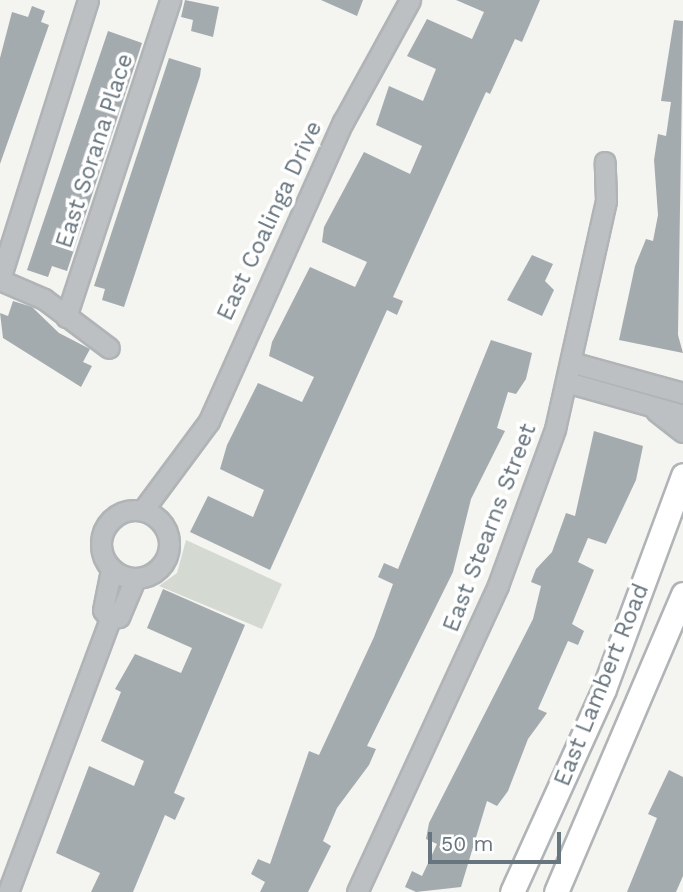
<!DOCTYPE html>
<style>
body{margin:0}
#map{position:relative;width:683px;height:892px;overflow:hidden;background:#f4f4f1;font-family:"Work Sans",sans-serif}
div>[style]{position:absolute}
.green>*{inset:0;background:#d4d9d1}
.building>*{inset:0;background:#a4abaf}
.roads{filter:drop-shadow(2px 0 #b0b4b7) drop-shadow(-2px 0 #b0b4b7) drop-shadow(0 2px #b0b4b7) drop-shadow(0 -2px #b0b4b7)}
.minor>*{height:19px;margin:-9.5px;padding:0 9.5px;transform-origin:9.5px;border-radius:9.5px;background:#bcc0c2}
.minor>.ring{margin:-9.5px;padding:0;box-sizing:content-box;background:none;border:19px solid #bcc0c2;border-radius:50%}
.major>*{height:23px;margin:-11.5px;padding:0 11.5px;transform-origin:11.5px;border-radius:11.5px;background:#fff}
span{translate:-50% -50%;white-space:nowrap;text-align:center;line-height:1.15;-webkit-text-stroke:7px #fff;paint-order:stroke}
.street-label{font-size:23px;color:#67757e}
.scale{position:absolute;left:428px;top:832px;width:133px;height:32px;box-sizing:border-box;border:4px solid #67757e;border-top:0;padding-left:9px;font-size:21px;line-height:24px;white-space:nowrap;color:#67757e;-webkit-text-stroke:5px #fff;paint-order:stroke}
</style>
<div id="map">
<div class="green">
<div style="clip-path:polygon(186px 540px,282px 584px,262px 629px,159px 586px,177px 573px)"></div>
</div>
<div class="building">
<div style="clip-path:polygon(185px 0,219px 7px,213px 37px,191px 31px,193px 20px,181px 17px)"></div>
<div style="clip-path:polygon(321px 0,363px 0,357px 16px)"></div>
<div style="clip-path:polygon(456px 0,540px 0,522px 42px,515px 39px,490px 94px,486px 92px,393px 297px,403px 301px,397px 315px,387px 310px,270px 570px,190px 532px,208px 496px,253px 517px,264px 490px,220px 469px,227px 445px,258px 383px,302px 402px,314px 377px,269px 356px,272px 342px,310px 267px,355px 287px,367px 262px,322px 242px,324px 227px,364px 152px,410px 174px,422px 146px,376px 125px,389px 86px,423px 101px,436px 69px,407px 56px,427px 19px,472px 39px,484px 12px)"></div>
<div style="clip-path:polygon(32px 6px,45px 11px,41px 22px,49px 25px,0 164px,0 58px,12px 12px,28px 17px)"></div>
<div style="clip-path:polygon(674px 20px,683px 21px,678px 335px,683px 353px,619px 340px,635px 266px,646px 239px,653px 241px,658px 215px,654px 160px,658px 134px,666px 136px,671px 102px,661px 101px)"></div>
<div style="clip-path:polygon(108px 31px,142px 43px,67px 271px,52px 266px,48px 277px,27px 270px)"></div>
<div style="clip-path:polygon(169px 58px,201px 68px,200px 76px,124px 307px,102px 300px,105px 289px,94px 286px)"></div>
<div style="clip-path:polygon(532px 255px,553px 264px,545px 281px,554px 290px,542px 316px,507px 300px)"></div>
<div style="clip-path:polygon(13px 301px,32px 307px,59px 333px,90px 349px,83px 362px,92px 366px,81px 387px,3px 338px,0 313px,8px 316px)"></div>
<div style="clip-path:polygon(491px 340px,532px 353px,526px 379px,516px 394px,508px 392px,497px 428px,505px 431px,471px 499px,453px 572px,367px 746px,376px 749px,369px 765px,337px 808px,323px 841px,331px 846px,308px 892px,260px 892px,265px 882px,251px 874px,258px 859px,270px 864px,309px 751px,319px 755px,374px 637px,393px 584px,378px 577px,384px 563px,398px 569px)"></div>
<div style="clip-path:polygon(594px 431px,643px 446px,636px 480px,606px 544px,588px 538px,578px 562px,594px 570px,572px 624px,584px 631px,578px 645px,568px 641px,538px 709px,547px 713px,528px 739px,508px 791px,497px 806px,487px 801px,461px 887px,416px 892px,405px 887px,412px 871px,422px 876px,437px 844px,426px 839px,429px 823px,533px 619px,541px 586px,531px 582px,536px 569px,552px 552px,566px 513px,575px 516px)"></div>
<div style="clip-path:polygon(163px 589px,245px 625px,174px 793px,185px 798px,175px 820px,165px 815px,133px 892px,91px 892px,100px 873px,56px 853px,89px 766px,134px 786px,144px 761px,101px 741px,121px 692px,115px 689px,135px 654px,181px 673px,192px 648px,147px 628px)"></div>
<div style="clip-path:polygon(669px 770px,683px 777px,683px 876px,676px 892px,627px 892px,657px 818px,648px 814px)"></div>
</div>
<div class="roads">
<div class="minor">
<div style="left:0;top:279px;width:293px;rotate:-72.5deg"></div>
<div style="left:0;top:280px;width:48px;rotate:23.4deg"></div>
<div style="left:44px;top:299px;width:81px;rotate:37deg"></div>
<div style="left:66px;top:317px;width:334px;rotate:-71.8deg"></div>
<div style="left:574px;top:363px;width:113px;rotate:15.4deg"></div>
<div style="left:570px;top:383px;width:117px;rotate:15.8deg"></div>
<div style="left:656px;top:411px;width:34px;rotate:38deg"></div>
<div class="ring" style="left:101px;top:510px;width:49px;height:49px"></div>
<div style="left:143px;top:510px;width:111px;rotate:-53.4deg"></div>
<div style="left:209px;top:421px;width:328px;rotate:-65.9deg"></div>
<div style="left:343px;top:122px;width:139px;rotate:-61.2deg"></div>
<div style="left:110px;top:619px;width:11px;rotate:-128deg"></div>
<div style="left:103px;top:610px;width:41px;rotate:-78.7deg"></div>
<div style="left:8px;top:892px;width:291px;rotate:-69.5deg"></div>
<div style="left:110px;top:619px;width:9px;rotate:-13deg"></div>
<div style="left:119px;top:617px;width:41px;rotate:-67.2deg"></div>
<div style="left:357px;top:892px;width:338px;rotate:-65.3deg"></div>
<div style="left:498px;top:585px;width:166px;rotate:-69.9deg"></div>
<div style="left:555px;top:429px;width:235px;rotate:-77.4deg"></div>
<div style="left:606px;top:200px;width:38px;rotate:-92deg"></div>
</div>
<div class="major">
<div style="left:512px;top:892px;width:223px;rotate:-65.6deg"></div>
<div style="left:604px;top:689px;width:228px;rotate:-69.7deg"></div>
<div style="left:556px;top:892px;width:324px;rotate:-66.9deg"></div>
</div>
</div>
<div class="street-label">
<span style="left:95px;top:151px;rotate:-72deg">East Sorana Place</span>
<span style="left:270px;top:221px;rotate:-65deg">East Coalinga Drive</span>
<span style="left:490px;top:528px;rotate:-69deg">East Stearns Street</span>
<span style="left:602px;top:685px;rotate:-68deg">East Lambert Road</span>
</div>
<div class="scale">50 m</div>
</div>
